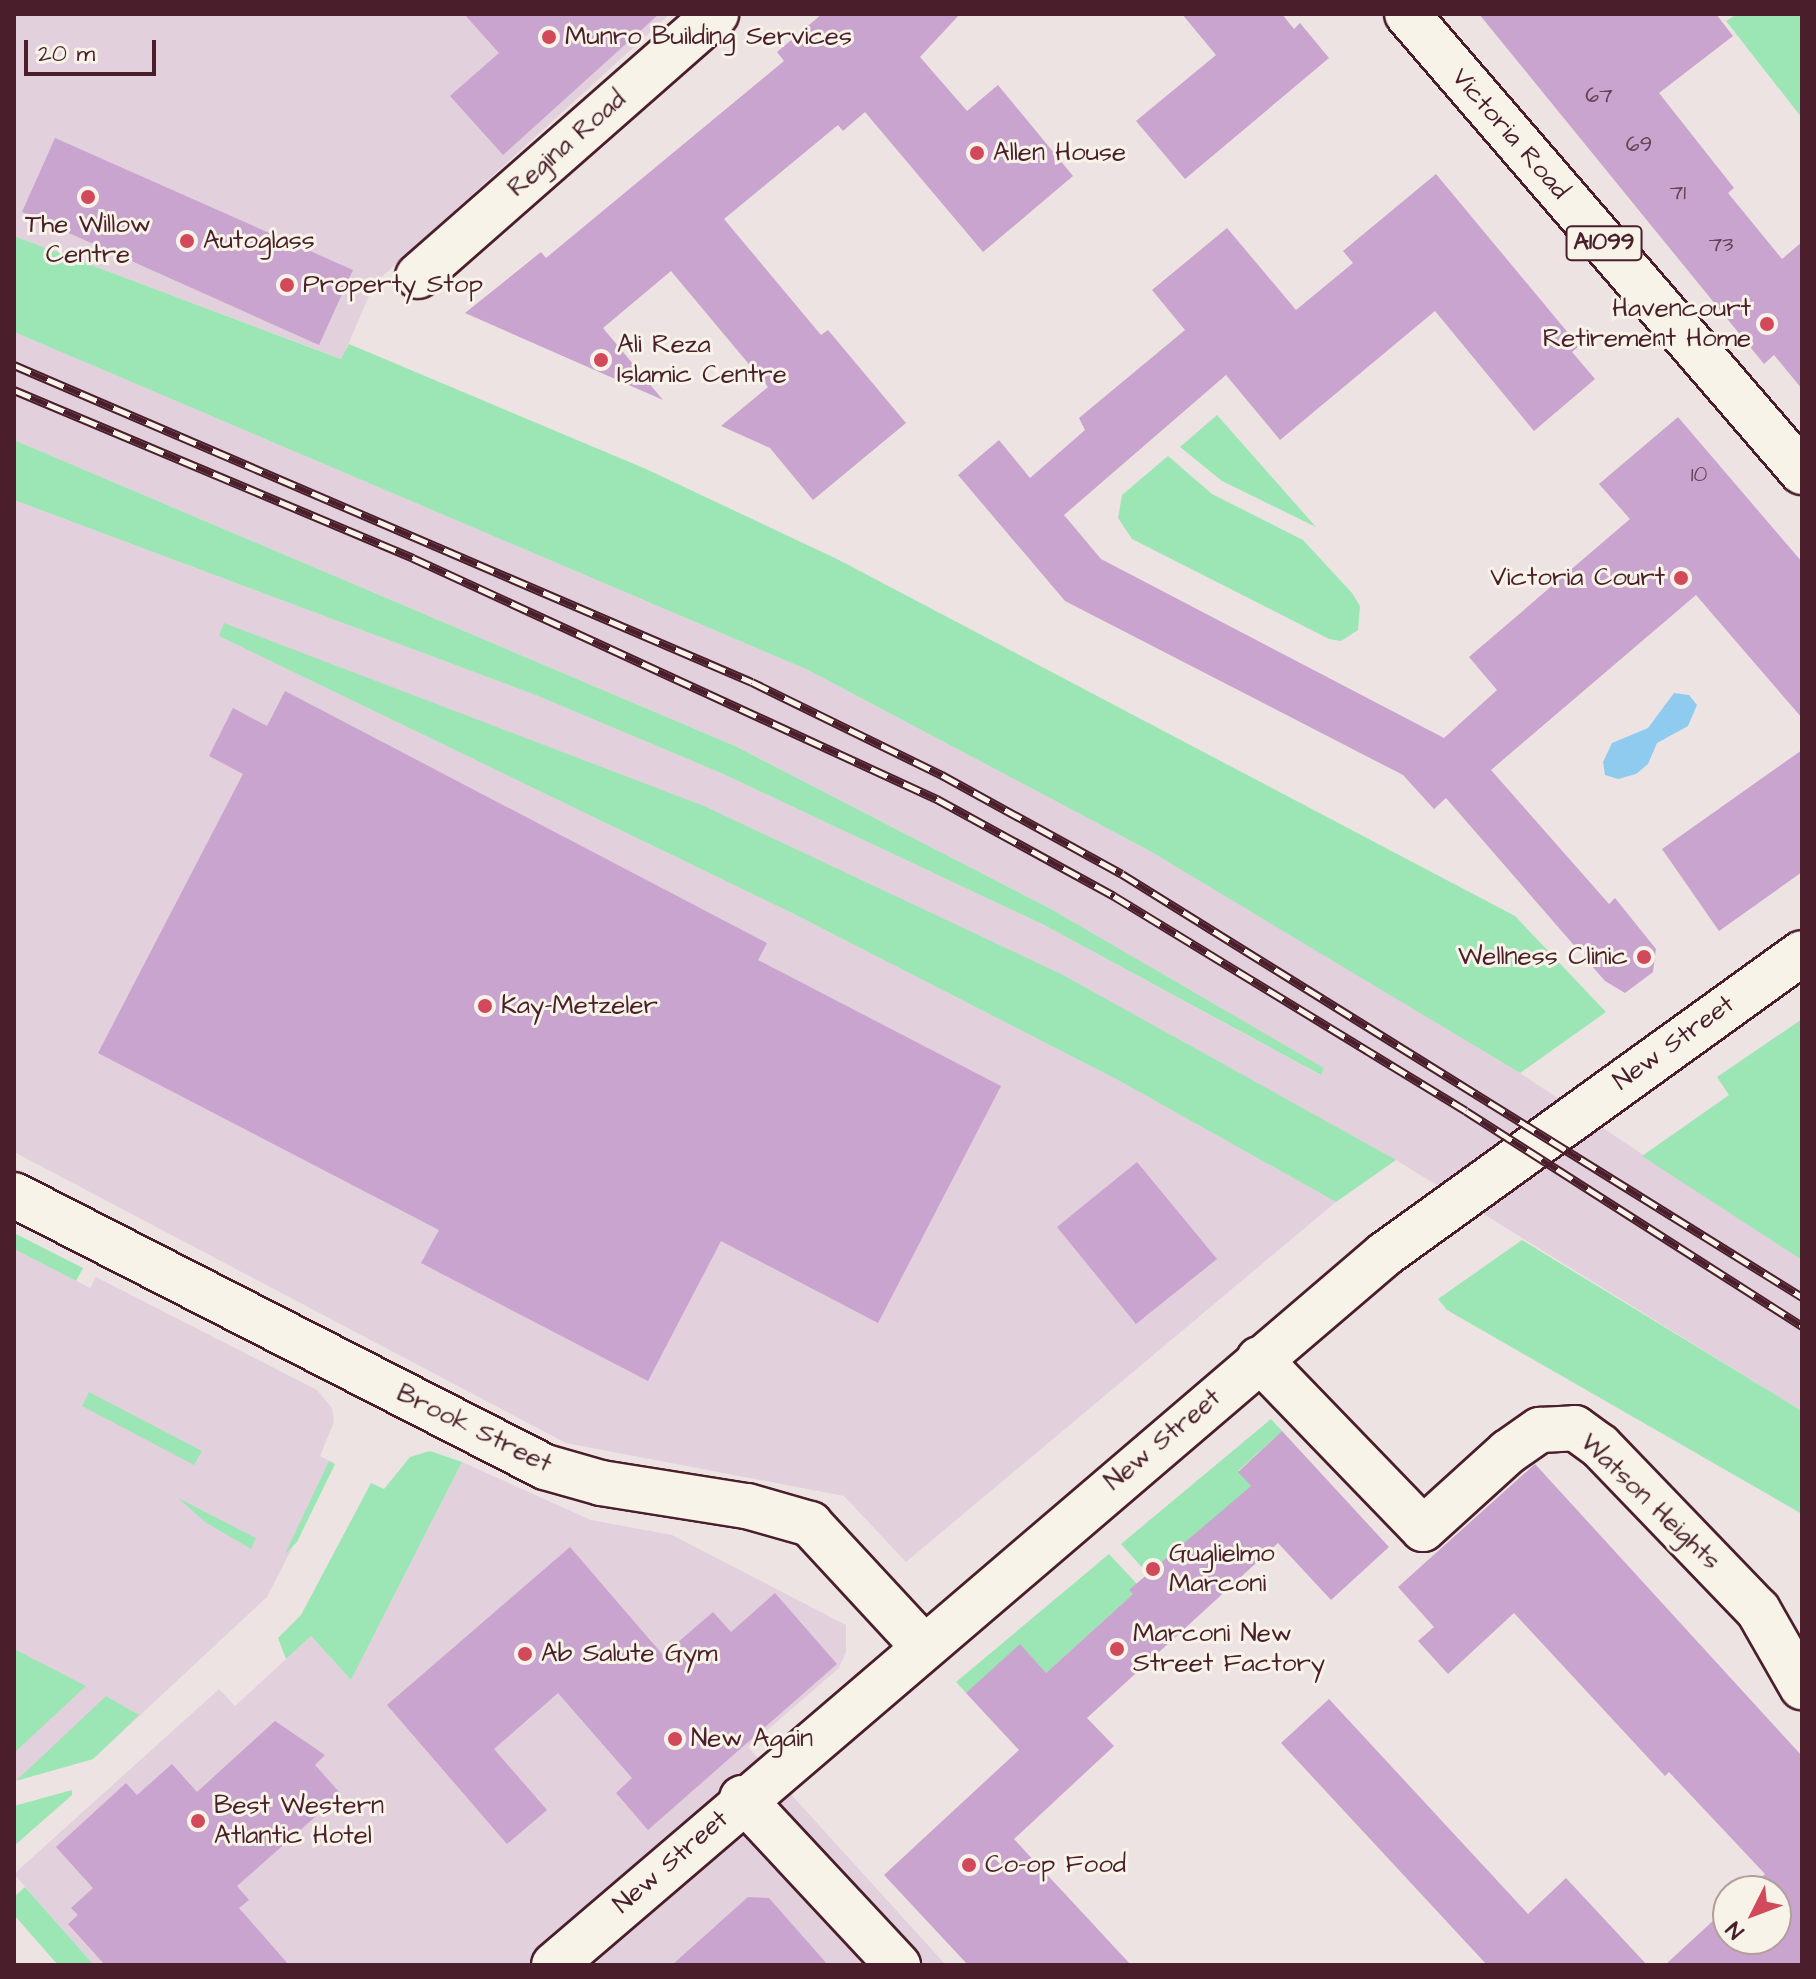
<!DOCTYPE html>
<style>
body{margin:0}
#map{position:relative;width:1816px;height:1979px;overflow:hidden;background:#eee3e3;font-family:"Architects Daughter",sans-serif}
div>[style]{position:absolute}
.built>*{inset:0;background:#e3d0dd}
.green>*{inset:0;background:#9ce6b5}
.water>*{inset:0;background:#8fcbef}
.building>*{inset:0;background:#c8a4ce}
.roads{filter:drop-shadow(2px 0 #4a1f2b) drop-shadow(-2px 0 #4a1f2b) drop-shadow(0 2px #4a1f2b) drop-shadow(0 -2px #4a1f2b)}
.minor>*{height:44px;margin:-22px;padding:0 22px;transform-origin:22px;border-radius:22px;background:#f7f3e8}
.major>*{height:44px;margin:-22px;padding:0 22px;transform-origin:22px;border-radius:22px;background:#f7f3e8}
.rail>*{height:9px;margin-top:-4.5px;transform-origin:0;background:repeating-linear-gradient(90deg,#f7f3e8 0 18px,#4a1f2b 0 36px);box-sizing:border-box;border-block:2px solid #4a1f2b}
.dots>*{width:22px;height:22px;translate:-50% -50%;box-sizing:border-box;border:4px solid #f7f3e8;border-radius:50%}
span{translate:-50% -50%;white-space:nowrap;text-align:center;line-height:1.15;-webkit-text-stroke:6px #f7f3e8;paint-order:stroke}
.number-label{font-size:22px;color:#6a4054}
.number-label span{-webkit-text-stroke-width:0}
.shield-label span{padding:2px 6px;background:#f7f3e8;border:2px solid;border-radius:6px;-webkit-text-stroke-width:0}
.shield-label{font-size:24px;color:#4a1f2b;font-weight:700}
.poi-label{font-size:26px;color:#4a1f2b}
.left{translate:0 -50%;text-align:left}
.right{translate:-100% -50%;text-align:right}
.street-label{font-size:26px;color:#4a1f2b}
.frame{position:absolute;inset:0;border:16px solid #4a1f2b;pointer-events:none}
.north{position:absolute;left:1712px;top:1875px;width:80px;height:80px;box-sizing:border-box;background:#f7f3e8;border:2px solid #b29e9c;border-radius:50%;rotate:228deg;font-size:22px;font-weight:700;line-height:32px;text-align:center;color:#4a1f2b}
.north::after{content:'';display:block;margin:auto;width:28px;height:36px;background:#d1495b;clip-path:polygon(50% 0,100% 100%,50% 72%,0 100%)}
.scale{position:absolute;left:24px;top:40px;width:132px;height:36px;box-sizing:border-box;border:4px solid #4a1f2b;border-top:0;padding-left:10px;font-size:24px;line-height:28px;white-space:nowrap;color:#4a1f2b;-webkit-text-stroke:6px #f7f3e8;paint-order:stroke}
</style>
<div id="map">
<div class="built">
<div style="clip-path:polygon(14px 14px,670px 14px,374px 284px,342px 359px,14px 236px)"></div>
<div style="clip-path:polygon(14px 332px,808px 670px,1148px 850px,1331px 959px,1520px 1073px,1802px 1260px,1802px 1411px,1396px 1160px,219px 636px,794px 914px,1116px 1079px,1336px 1202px,906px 1562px,844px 1496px,566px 1443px,14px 1152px,14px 500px,538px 696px,721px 773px,1044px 925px,1320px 1075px,1324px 1069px,1051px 909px,735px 746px,14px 440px)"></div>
<div style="clip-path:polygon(14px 1249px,90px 1288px,96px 1277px,317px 1390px,332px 1408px,334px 1422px,320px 1456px,335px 1464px,267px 1597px,93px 1759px,14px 1781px)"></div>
<div style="clip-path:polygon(462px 1462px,591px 1520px,672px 1535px,846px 1625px,846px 1652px,839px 1668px,748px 1747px,946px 1965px,94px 1965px,14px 1874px,219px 1689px,235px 1706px,311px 1636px,351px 1680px)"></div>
</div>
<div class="green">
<div style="clip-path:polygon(1737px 14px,1802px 14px,1802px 118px,1726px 21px)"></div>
<div style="clip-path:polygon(14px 236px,341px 359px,349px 344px,646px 469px,837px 559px,1515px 916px,1606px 1012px,1520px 1073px,1148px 850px,808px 670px,14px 332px)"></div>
<div style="clip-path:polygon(1217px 415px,1316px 527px,1222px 481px,1180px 447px)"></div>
<div style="clip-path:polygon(14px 440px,735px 746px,1051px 909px,1324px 1068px,1321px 1075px,1044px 925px,721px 773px,538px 696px,14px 500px)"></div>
<div style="clip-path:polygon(1168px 456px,1212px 494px,1303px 540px,1352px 593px,1360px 606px,1358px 630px,1341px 641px,1329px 639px,1132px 539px,1118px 518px,1122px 495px)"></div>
<div style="clip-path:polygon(224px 623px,704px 806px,1063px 975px,1396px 1160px,1336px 1202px,1116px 1079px,794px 914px,219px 636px)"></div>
<div style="clip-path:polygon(1802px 1019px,1802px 1260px,1642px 1156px,1729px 1095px,1717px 1077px)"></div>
<div style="clip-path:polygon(14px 1233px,83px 1268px,76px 1281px,14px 1249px)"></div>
<div style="clip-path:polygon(1522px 1240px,1802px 1411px,1802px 1514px,1447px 1310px,1438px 1299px)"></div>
<div style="clip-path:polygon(89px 1392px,202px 1451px,194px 1465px,82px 1406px)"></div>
<div style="clip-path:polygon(1271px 1419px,1282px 1431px,1238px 1471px,1251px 1486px,1159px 1570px,1155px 1567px,1148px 1574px,1121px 1544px)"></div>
<div style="clip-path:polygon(430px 1451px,462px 1462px,351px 1680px,311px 1636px,286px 1659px,278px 1638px,301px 1615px,371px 1483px,384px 1489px,410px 1457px)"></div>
<div style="clip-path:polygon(329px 1461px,335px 1464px,297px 1542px,285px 1554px)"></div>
<div style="clip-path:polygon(178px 1498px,256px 1538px,251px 1549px,205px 1522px)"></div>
<div style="clip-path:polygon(1109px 1554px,1137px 1584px,1130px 1590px,1133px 1594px,1046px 1673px,966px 1693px,956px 1682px)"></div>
<div style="clip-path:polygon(14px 1649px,86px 1686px,14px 1753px)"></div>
<div style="clip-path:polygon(106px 1696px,139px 1715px,93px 1759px,16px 1781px)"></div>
<div style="clip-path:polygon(72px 1790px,72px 1795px,14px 1846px,14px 1806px)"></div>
<div style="clip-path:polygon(25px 1887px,94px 1965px,58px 1965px,14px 1915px,14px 1897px)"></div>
</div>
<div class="water">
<div style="clip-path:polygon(1674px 693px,1689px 695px,1697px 705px,1688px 726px,1657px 743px,1648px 764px,1636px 774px,1618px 779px,1605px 775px,1603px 762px,1612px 743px,1648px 728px)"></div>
</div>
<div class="building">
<div style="clip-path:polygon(464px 14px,659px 14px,503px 155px,450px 96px,499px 53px)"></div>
<div style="clip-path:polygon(822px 14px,960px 14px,920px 57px,967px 111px,998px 85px,1073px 176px,983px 252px,865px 112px,843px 131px,838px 125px,724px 219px,821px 335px,828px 330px,906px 423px,813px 500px,770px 448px,721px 426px,768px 387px,671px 271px,603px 328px,663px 400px,465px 313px,541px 252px,546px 258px,784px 61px,777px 52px)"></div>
<div style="clip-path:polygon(1182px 14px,1282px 14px,1294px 29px,1300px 23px,1329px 58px,1185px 179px,1136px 121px,1216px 55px)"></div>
<div style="clip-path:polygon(1479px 14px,1716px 14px,1733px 36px,1659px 93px,1734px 188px,1728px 193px,1782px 259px,1802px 242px,1802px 389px,1774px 355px,1764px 364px)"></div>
<div style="clip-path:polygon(55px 138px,353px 270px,319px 345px,22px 212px)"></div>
<div style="clip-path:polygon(1436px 174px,1579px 346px,1572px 352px,1595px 379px,1534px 431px,1435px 311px,1280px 440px,1226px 375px,1064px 515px,1101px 559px,1444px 738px,1497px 690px,1469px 657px,1630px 519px,1599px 484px,1678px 417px,1802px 562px,1802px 718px,1696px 595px,1491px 770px,1609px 904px,1615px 898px,1656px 949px,1653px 972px,1625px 993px,1605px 981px,1446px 798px,1434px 809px,1403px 775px,1065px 601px,958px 475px,999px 440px,1030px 478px,1085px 430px,1079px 418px,1185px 330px,1152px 290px,1227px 228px,1296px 310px,1353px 263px,1343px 251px)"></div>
<div style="clip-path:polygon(285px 691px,767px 943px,758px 960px,1001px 1086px,878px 1323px,721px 1241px,648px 1381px,421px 1263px,439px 1230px,98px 1053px,243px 774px,209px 756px,233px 708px,267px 726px)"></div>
<div style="clip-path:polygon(1802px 750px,1802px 872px,1719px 931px,1662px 849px)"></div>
<div style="clip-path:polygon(1137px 1162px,1217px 1259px,1136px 1324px,1057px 1227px)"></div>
<div style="clip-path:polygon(1282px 1431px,1389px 1547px,1331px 1600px,1278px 1543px,1087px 1718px,1114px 1746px,1014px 1839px,1131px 1965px,968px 1965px,884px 1875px,1019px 1750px,966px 1693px,1020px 1644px,1046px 1673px,1133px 1594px,1129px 1590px,1251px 1486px,1238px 1472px)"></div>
<div style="clip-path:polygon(1535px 1464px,1802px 1756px,1802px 1965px,1665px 1965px,1728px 1907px,1728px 1939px,1776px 1939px,1776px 1891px,1746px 1891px,1765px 1874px,1669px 1772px,1665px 1776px,1514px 1613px,1448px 1674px,1418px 1641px,1434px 1627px,1398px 1587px)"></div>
<div style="clip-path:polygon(570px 1547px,663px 1655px,713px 1612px,731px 1632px,775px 1593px,837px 1664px,648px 1830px,616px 1793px,632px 1778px,558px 1693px,494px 1749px,547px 1810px,507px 1844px,387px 1705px)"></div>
<div style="clip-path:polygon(1329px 1699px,1528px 1914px,1566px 1878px,1647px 1965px,1487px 1965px,1281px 1743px)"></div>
<div style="clip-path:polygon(275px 1721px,325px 1755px,315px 1765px,341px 1794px,237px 1886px,249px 1900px,239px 1908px,289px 1965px,105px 1965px,68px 1924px,78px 1915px,71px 1908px,93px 1888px,56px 1847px,126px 1783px,137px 1795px,172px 1764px,197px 1792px)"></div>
<div style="clip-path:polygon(748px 1897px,769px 1898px,828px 1965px,672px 1965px)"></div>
</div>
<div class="roads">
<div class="minor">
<div style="left:418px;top:276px;width:397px;rotate:-41.3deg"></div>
<div style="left:14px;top:1195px;width:597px;rotate:27.12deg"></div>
<div style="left:545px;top:1467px;width:58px;rotate:15.9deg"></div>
<div style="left:601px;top:1483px;width:148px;rotate:9deg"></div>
<div style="left:747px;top:1506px;width:66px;rotate:15.9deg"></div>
<div style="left:810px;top:1524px;width:165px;rotate:47.2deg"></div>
<div style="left:1259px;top:1359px;width:236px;rotate:46deg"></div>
<div style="left:1423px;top:1529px;width:115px;rotate:-42.2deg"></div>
<div style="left:1508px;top:1452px;width:39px;rotate:-35deg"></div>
<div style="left:1540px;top:1430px;width:35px;rotate:-3deg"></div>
<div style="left:1575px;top:1428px;width:31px;rotate:36deg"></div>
<div style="left:1600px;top:1446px;width:228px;rotate:46.1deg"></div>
<div style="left:1758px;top:1610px;width:89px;rotate:60.3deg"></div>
<div style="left:742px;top:1798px;width:229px;rotate:47deg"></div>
</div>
<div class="major">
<div style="left:1407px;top:14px;width:605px;rotate:49.22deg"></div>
<div style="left:554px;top:1965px;width:1094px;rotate:-40.55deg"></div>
<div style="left:1385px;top:1254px;width:514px;rotate:-35.82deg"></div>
</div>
</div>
<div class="rail">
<div style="left:14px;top:365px;width:803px;rotate:23.25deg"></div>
<div style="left:752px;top:682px;width:212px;rotate:26.1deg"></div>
<div style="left:942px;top:775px;width:205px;rotate:28.8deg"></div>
<div style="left:1122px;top:874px;width:801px;rotate:31.88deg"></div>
<div style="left:14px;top:390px;width:433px;rotate:22.8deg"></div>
<div style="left:413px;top:558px;width:577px;rotate:24.7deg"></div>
<div style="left:937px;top:799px;width:202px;rotate:28.7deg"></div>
<div style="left:1114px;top:896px;width:412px;rotate:31.4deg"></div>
<div style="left:1466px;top:1111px;width:399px;rotate:32.6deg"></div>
</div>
<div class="dots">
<div style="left:549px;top:37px;background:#d1495b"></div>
<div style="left:977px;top:153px;background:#d1495b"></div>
<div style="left:88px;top:197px;background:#d1495b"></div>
<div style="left:187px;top:241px;background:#d1495b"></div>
<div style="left:287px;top:285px;background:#d1495b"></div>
<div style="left:1767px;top:324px;background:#d1495b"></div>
<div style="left:601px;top:360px;background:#d1495b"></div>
<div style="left:1681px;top:578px;background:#d1495b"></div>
<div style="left:1644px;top:957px;background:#d1495b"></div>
<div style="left:485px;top:1006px;background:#d1495b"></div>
<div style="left:1153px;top:1569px;background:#d1495b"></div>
<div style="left:1117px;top:1649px;background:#d1495b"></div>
<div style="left:525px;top:1654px;background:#d1495b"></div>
<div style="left:675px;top:1739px;background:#d1495b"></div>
<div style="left:198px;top:1821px;background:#d1495b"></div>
<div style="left:969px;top:1865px;background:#d1495b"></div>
</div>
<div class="number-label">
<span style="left:1599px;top:96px">67</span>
<span style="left:1639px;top:145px">69</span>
<span style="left:1678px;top:193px">71</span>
<span style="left:1721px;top:245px">73</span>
<span style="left:1699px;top:475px">10</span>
</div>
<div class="shield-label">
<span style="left:1604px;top:243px">A1099</span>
</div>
<div class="poi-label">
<span class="left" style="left:565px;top:37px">Munro Building Services</span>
<span class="left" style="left:993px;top:153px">Allen House</span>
<span style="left:88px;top:240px">The Willow<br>Centre</span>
<span class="left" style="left:203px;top:241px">Autoglass</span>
<span class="left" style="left:303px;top:285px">Property Stop</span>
<span class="right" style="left:1751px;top:324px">Havencourt<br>Retirement Home</span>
<span class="left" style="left:617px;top:360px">Ali Reza<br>Islamic Centre</span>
<span class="right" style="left:1665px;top:578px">Victoria Court</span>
<span class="right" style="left:1628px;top:957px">Wellness Clinic</span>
<span class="left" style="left:501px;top:1006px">Kay-Metzeler</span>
<span class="left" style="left:1169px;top:1569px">Guglielmo<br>Marconi</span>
<span class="left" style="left:1133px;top:1649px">Marconi New<br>Street Factory</span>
<span class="left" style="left:541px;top:1654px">Ab Salute Gym</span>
<span class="left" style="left:691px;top:1739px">New Again</span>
<span class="left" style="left:214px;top:1821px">Best Western<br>Atlantic Hotel</span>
<span class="left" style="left:985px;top:1865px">Co-op Food</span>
</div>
<div class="street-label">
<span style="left:1510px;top:134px;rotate:49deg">Victoria Road</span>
<span style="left:567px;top:144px;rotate:-41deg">Regina Road</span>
<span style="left:1674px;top:1043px;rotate:-36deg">New Street</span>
<span style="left:474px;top:1429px;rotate:26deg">Brook Street</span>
<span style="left:1163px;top:1440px;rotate:-40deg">New Street</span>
<span style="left:1650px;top:1502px;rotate:44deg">Watson Heights</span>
<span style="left:671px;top:1862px;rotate:-41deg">New Street</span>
</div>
<div class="frame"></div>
<div class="north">N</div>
<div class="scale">20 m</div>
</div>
